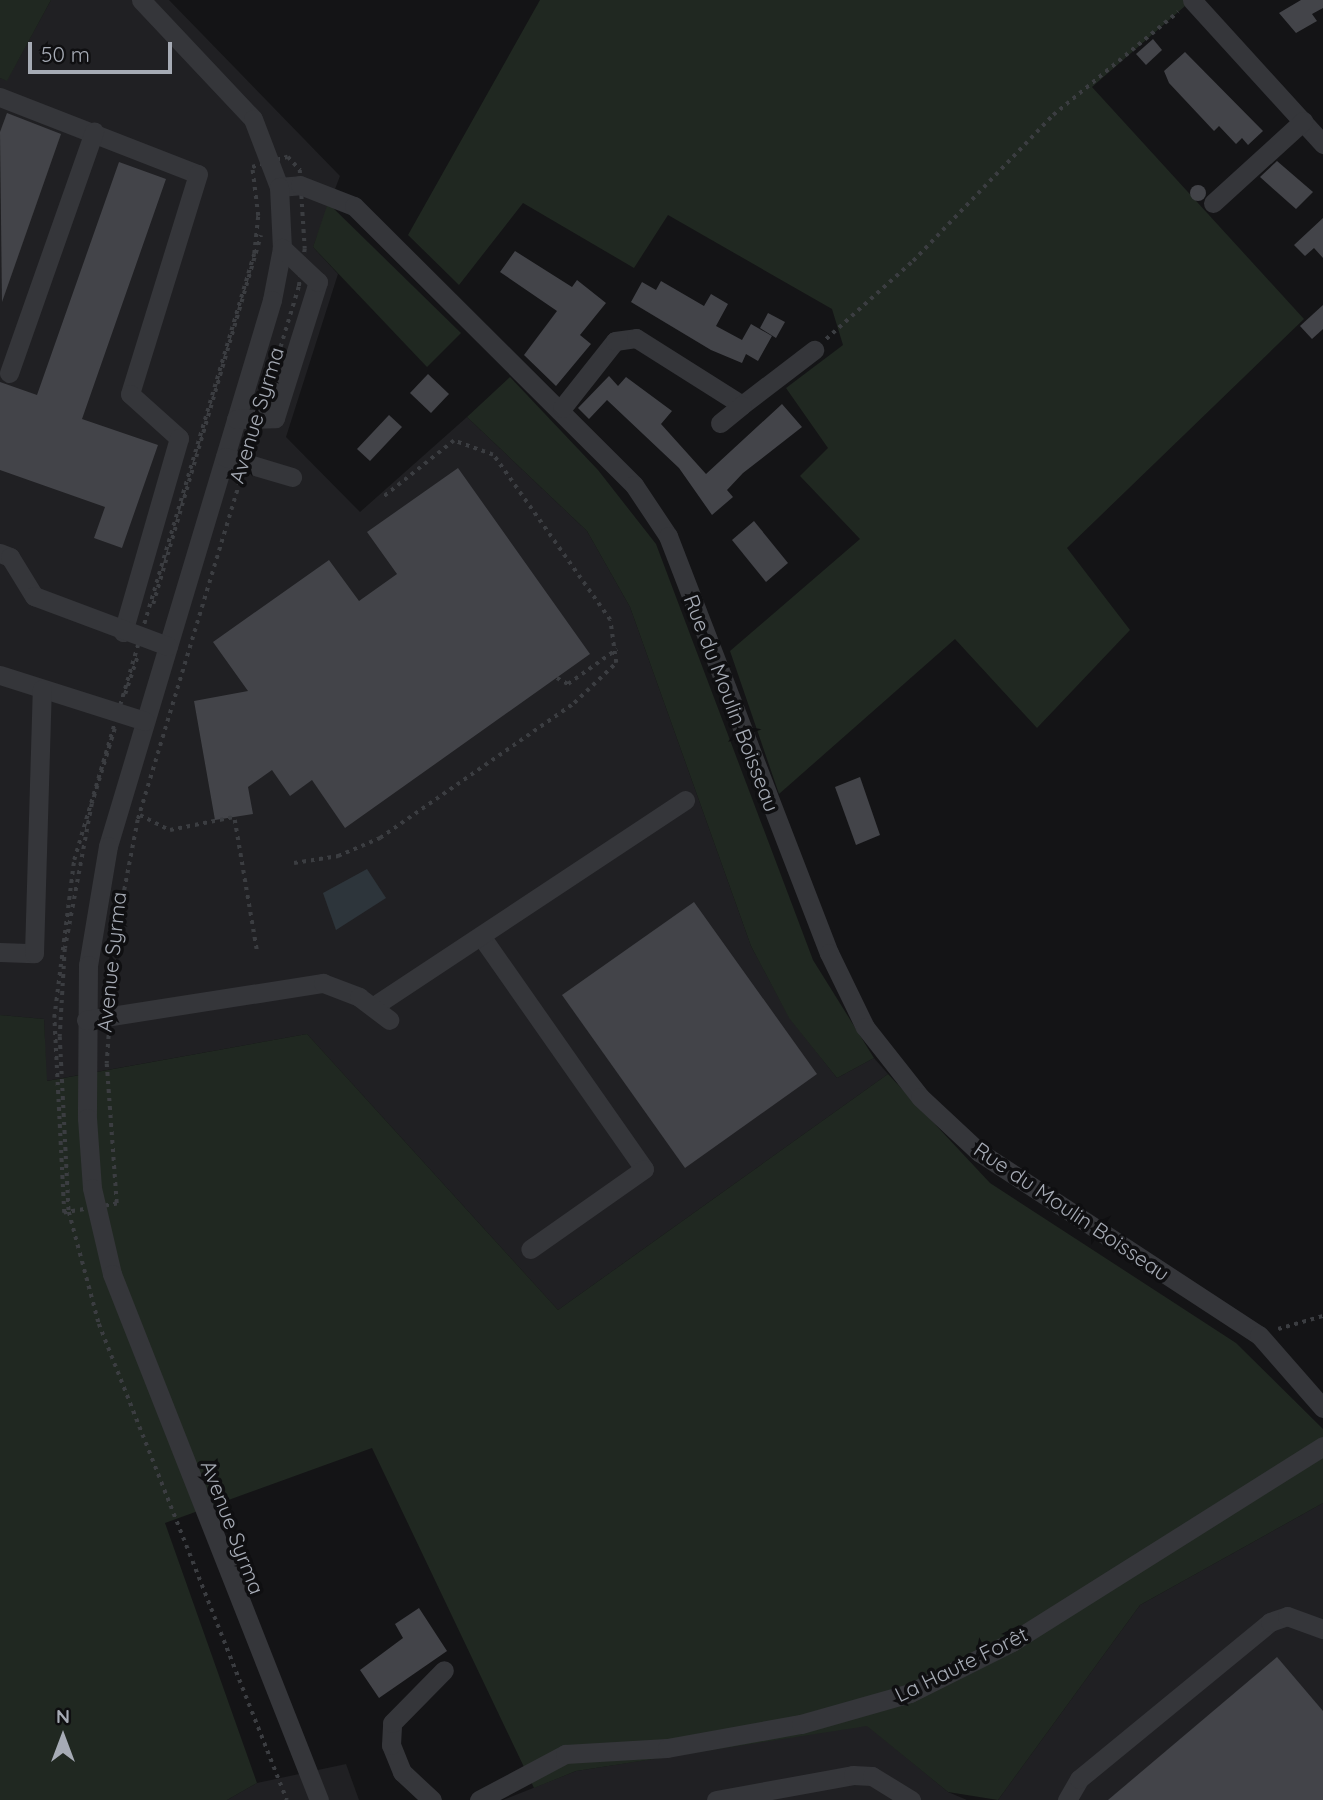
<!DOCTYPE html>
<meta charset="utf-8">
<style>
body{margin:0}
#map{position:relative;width:1323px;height:1800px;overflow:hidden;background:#141416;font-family:Quicksand,sans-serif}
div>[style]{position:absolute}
.built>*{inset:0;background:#202023}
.green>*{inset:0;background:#202821}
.water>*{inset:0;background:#2d353b}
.building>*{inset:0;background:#434449}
.round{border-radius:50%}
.path>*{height:3.5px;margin-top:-1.75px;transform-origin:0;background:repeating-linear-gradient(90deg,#3b3d41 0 3.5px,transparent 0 8.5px)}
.minor>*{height:19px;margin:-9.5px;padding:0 9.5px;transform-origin:9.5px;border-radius:9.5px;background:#35363a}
span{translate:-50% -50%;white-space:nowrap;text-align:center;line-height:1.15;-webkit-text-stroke:7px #0f0f11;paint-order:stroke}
.street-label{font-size:21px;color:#a6abb5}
.north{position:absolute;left:28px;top:1702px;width:70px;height:70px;-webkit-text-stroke:5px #0f0f11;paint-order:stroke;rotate:0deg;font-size:19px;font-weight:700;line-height:28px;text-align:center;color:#a6abb5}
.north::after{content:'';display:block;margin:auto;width:24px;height:32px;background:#a6abb5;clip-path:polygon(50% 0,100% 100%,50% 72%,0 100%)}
.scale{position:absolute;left:28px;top:42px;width:144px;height:32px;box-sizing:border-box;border:4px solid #a6abb5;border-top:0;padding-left:9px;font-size:21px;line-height:24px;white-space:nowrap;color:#a6abb5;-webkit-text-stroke:5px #0f0f11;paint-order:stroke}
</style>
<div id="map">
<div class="built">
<div style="clip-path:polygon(51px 0,169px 0,340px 176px,313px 247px,338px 274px,286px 437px,360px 512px,467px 417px,587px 531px,630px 607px,751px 946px,789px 1017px,837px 1078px,874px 1058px,888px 1074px,558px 1310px,307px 1034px,46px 1081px,44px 1019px,0 1015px,0 78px,7px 80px)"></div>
<div style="clip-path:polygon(1323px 1503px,1323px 1800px,998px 1800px,1140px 1605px)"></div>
<div style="clip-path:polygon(867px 1725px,948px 1792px,967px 1800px,503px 1800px,576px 1771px)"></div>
<div style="clip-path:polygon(346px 1764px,359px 1800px,227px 1800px,257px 1783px)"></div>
</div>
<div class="green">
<div style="clip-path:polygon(0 0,51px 0,7px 81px,0 78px)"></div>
<div style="clip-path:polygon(540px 0,1192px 0,1092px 87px,1304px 319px,1067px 548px,1130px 630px,1037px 728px,955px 639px,779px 794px,730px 651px,860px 539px,800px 476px,828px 448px,786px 388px,843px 345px,832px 309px,668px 215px,634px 268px,523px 203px,459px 285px,408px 235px)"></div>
<div style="clip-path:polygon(328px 203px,461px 333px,427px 367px,313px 247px)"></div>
<div style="clip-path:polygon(510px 377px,598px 470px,656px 544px,813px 960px,874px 1058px,837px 1078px,789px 1018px,751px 946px,630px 607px,587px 531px,467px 417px)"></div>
<div style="clip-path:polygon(0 1015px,44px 1019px,47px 1081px,307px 1034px,558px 1310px,888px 1074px,990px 1183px,1236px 1343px,1323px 1429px,1323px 1503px,1140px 1605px,998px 1800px,948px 1792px,867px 1726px,576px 1771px,534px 1788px,372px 1448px,165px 1523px,257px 1783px,227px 1800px,0 1800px)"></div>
</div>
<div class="water">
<div style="clip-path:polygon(367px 869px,386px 898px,336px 930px,323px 893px)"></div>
</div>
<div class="building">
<div style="clip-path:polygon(1301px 0,1323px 0,1323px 8px,1312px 14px,1317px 21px,1296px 33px,1279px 13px)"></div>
<div style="clip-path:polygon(1153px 39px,1162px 50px,1146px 65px,1136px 54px)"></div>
<div style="clip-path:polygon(1185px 52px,1263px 131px,1248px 145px,1242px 138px,1236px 144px,1219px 126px,1214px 131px,1169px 83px,1164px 71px)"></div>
<div style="clip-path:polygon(7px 113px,61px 134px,2px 302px,0 132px)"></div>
<div style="clip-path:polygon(1277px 161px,1313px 192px,1296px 209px,1260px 177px)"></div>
<div style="clip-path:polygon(119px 162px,166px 179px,82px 419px,158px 445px,122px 548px,94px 538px,105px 507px,0 470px,0 382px,37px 395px)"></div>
<div class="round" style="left:1190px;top:185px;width:16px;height:16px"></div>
<div style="clip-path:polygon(1323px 218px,1323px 258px,1314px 248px,1305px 256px,1294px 245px)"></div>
<div style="clip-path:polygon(515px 251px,572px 287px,577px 280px,606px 303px,580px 335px,591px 344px,556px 386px,524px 355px,557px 311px,500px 272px)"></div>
<div style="clip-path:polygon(661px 281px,704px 306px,711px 294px,728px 304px,716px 326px,742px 340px,751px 324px,772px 336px,758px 361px,746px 354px,742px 363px,711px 350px,631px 302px,642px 282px,656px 290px)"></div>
<div style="clip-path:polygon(1323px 305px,1323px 329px,1312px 339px,1300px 326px)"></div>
<div style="clip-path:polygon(768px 313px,785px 322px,776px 338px,760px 328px)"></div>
<div style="clip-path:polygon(428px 374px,449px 394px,431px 413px,410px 393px)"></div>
<div style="clip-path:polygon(609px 376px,618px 386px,626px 377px,672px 411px,661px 424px,706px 474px,782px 404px,802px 427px,743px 473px,727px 490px,733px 497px,712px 515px,679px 468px,607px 400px,589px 419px,578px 408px)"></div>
<div style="clip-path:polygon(389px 415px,402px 427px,370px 461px,357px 449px)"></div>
<div style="clip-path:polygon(458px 468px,590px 654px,345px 828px,312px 780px,290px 796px,272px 770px,248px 787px,253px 814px,215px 820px,194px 701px,248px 691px,213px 642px,329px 560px,359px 601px,397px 574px,367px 532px)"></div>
<div style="clip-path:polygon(754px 521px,788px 563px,766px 582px,732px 540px)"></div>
<div style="clip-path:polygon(860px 777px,880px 835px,856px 845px,835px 787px)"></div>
<div style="clip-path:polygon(694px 902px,817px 1074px,685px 1168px,562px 995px)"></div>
<div style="clip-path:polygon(419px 1608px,447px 1651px,379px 1698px,360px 1670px,403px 1638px,395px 1624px)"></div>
<div style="clip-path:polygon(1277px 1657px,1323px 1711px,1323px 1800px,1108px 1800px)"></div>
</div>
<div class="path">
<div style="left:288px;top:157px;width:18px;rotate:47deg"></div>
<div style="left:300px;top:170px;width:79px;rotate:86.4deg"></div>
<div style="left:305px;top:249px;width:38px;rotate:99deg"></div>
<div style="left:299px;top:287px;width:557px;rotate:106.81deg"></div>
<div style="left:138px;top:820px;width:116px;rotate:100.9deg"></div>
<div style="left:116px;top:934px;width:130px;rotate:94deg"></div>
<div style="left:107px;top:1064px;width:140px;rotate:85.9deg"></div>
<div style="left:117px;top:1204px;width:54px;rotate:170.4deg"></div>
<div style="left:64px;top:1213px;width:195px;rotate:-92.9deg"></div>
<div style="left:54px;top:1018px;width:159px;rotate:-82.8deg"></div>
<div style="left:74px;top:860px;width:632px;rotate:-73.46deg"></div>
<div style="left:254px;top:254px;width:38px;rotate:-84deg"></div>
<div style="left:258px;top:216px;width:49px;rotate:-97deg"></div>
<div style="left:252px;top:167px;width:37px;rotate:-16deg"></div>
<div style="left:826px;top:339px;width:117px;rotate:-41.9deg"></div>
<div style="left:913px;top:261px;width:202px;rotate:-46.2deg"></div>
<div style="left:1053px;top:115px;width:162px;rotate:-39.5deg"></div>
<div style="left:153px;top:604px;width:384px;rotate:-73.7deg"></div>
<div style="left:557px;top:678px;width:13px;rotate:29deg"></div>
<div style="left:568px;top:684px;width:60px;rotate:-35.5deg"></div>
<div style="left:125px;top:694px;width:41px;rotate:-71.6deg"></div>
<div style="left:115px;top:729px;width:78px;rotate:107deg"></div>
<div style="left:92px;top:804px;width:147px;rotate:100.5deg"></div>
<div style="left:65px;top:949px;width:88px;rotate:93.3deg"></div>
<div style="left:60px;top:1037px;width:175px;rotate:87.1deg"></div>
<div style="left:69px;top:1212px;width:116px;rotate:75deg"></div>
<div style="left:99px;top:1324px;width:512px;rotate:68.45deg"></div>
<div style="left:140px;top:815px;width:34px;rotate:27deg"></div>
<div style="left:170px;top:830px;width:65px;rotate:-11.5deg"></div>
<div style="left:235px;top:820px;width:132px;rotate:80.4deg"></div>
<div style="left:294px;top:863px;width:45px;rotate:-9deg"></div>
<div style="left:338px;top:856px;width:46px;rotate:-23.2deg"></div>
<div style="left:380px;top:838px;width:236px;rotate:-34.8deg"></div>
<div style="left:574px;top:703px;width:58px;rotate:-43.6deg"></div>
<div style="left:616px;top:663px;width:43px;rotate:-97.9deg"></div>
<div style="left:610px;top:620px;width:202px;rotate:-125.3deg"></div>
<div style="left:493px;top:455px;width:41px;rotate:-160.3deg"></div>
<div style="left:454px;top:441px;width:93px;rotate:141.5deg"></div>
<div style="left:1278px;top:1329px;width:47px;rotate:-16.1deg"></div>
</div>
<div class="minor">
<div style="left:141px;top:0;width:163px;rotate:46.7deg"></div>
<div style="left:253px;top:119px;width:73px;rotate:69.1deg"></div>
<div style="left:279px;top:187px;width:21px;rotate:-5deg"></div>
<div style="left:300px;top:185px;width:58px;rotate:21.3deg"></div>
<div style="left:354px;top:206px;width:395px;rotate:44.9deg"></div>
<div style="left:634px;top:485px;width:61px;rotate:56.3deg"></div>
<div style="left:668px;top:536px;width:447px;rotate:68.9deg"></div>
<div style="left:829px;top:953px;width:82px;rotate:64.1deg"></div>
<div style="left:865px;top:1027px;width:89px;rotate:51.8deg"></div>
<div style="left:920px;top:1097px;width:81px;rotate:43deg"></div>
<div style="left:979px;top:1152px;width:334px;rotate:33.2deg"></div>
<div style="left:1259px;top:1335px;width:97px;rotate:48.8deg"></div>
<div style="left:1192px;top:0;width:195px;rotate:47.7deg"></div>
<div style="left:0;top:97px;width:212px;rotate:21.3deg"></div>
<div style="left:198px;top:174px;width:230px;rotate:107.2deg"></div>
<div style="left:130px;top:394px;width:66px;rotate:41.9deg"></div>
<div style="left:179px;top:438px;width:202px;rotate:106.1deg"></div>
<div style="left:279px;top:187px;width:61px;rotate:87.2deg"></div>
<div style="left:282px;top:248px;width:53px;rotate:100.9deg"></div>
<div style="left:272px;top:300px;width:570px;rotate:106.72deg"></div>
<div style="left:108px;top:846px;width:121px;rotate:99.5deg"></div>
<div style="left:88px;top:965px;width:153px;rotate:90.4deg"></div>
<div style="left:87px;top:1118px;width:70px;rotate:85.9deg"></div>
<div style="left:92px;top:1188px;width:88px;rotate:76.9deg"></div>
<div style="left:112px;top:1274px;width:565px;rotate:68.52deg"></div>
<div style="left:1213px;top:203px;width:122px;rotate:-42.3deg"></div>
<div style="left:9px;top:373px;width:256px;rotate:-70.6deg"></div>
<div style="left:562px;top:408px;width:85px;rotate:-51.7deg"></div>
<div style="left:615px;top:341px;width:21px;rotate:-8deg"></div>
<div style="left:636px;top:338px;width:125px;rotate:32.3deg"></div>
<div style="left:742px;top:405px;width:91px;rotate:-37.4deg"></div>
<div style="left:236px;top:419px;width:39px;rotate:-1deg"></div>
<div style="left:275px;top:418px;width:143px;rotate:-72.5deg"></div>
<div style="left:318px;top:282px;width:50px;rotate:-136.6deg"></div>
<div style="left:720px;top:423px;width:28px;rotate:-39deg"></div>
<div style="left:225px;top:457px;width:70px;rotate:16.6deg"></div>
<div style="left:0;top:553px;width:11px;rotate:22deg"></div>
<div style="left:10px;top:557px;width:46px;rotate:58.4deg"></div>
<div style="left:34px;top:596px;width:143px;rotate:20.5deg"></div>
<div style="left:0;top:675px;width:152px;rotate:17.6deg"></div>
<div style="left:481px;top:936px;width:284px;rotate:55deg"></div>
<div style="left:644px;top:1169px;width:139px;rotate:144.9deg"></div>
<div style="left:0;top:952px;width:34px;rotate:2deg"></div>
<div style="left:34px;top:953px;width:264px;rotate:-88.3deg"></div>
<div style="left:374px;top:1006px;width:373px;rotate:-33.5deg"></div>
<div style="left:86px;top:1020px;width:240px;rotate:-8.9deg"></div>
<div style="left:323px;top:983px;width:39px;rotate:21deg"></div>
<div style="left:359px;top:997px;width:38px;rotate:37deg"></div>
<div style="left:432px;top:1800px;width:41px;rotate:-137deg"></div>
<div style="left:402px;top:1772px;width:29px;rotate:-112deg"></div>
<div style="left:391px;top:1745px;width:22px;rotate:-87deg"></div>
<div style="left:392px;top:1723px;width:74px;rotate:-45.5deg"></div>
<div style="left:479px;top:1800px;width:98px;rotate:-28.1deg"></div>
<div style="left:565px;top:1754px;width:102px;rotate:-3.4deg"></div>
<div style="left:667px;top:1748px;width:136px;rotate:-10.2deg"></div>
<div style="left:801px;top:1724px;width:113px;rotate:-15.9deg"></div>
<div style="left:910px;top:1693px;width:114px;rotate:-26.6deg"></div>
<div style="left:1012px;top:1642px;width:368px;rotate:-32.2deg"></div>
<div style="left:716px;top:1800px;width:139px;rotate:-10.3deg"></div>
<div style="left:853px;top:1775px;width:19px;rotate:3deg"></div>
<div style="left:872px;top:1776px;width:46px;rotate:31.6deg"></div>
<div style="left:1067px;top:1800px;width:24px;rotate:-60deg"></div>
<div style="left:1079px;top:1779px;width:247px;rotate:-39.4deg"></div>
<div style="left:1270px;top:1622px;width:18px;rotate:-19deg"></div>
<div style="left:1287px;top:1616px;width:38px;rotate:20deg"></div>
</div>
<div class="street-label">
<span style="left:256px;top:415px;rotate:-73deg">Avenue Syrma</span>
<span style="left:732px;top:703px;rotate:69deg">Rue du Moulin Boisseau</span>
<span style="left:111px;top:962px;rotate:-84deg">Avenue Syrma</span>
<span style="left:1072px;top:1211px;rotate:34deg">Rue du Moulin Boisseau</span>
<span style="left:233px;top:1527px;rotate:69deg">Avenue Syrma</span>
<span style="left:961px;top:1664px;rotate:-26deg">La Haute Forêt</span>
</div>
<div class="north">N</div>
<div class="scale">50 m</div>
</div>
